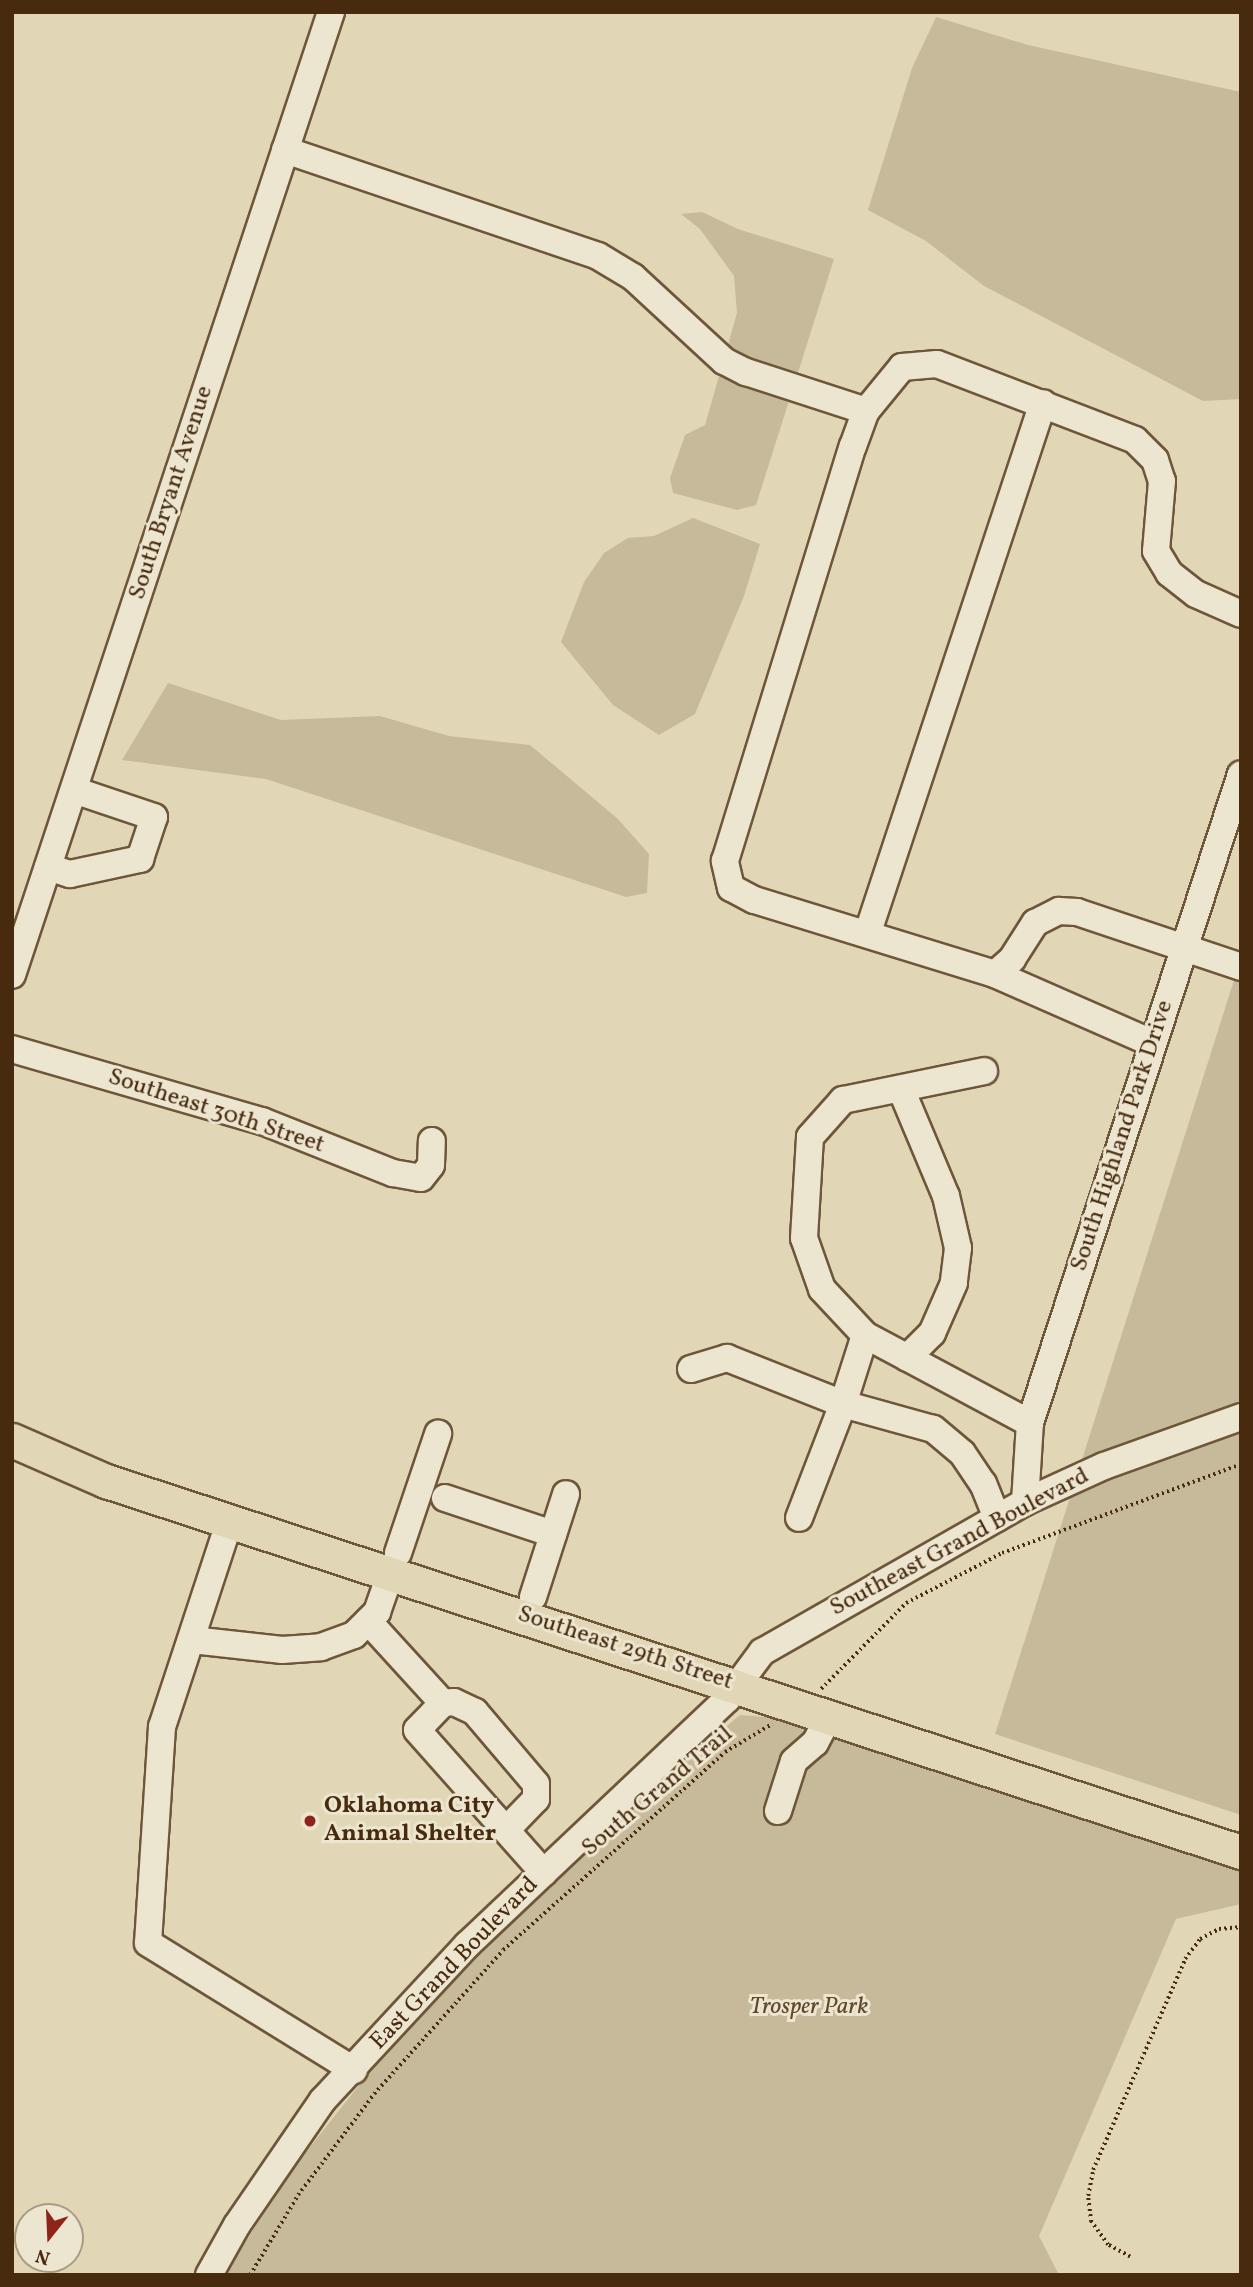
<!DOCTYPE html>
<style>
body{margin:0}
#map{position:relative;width:1253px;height:2287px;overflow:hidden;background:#e1d7b6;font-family:Vollkorn,serif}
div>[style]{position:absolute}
.green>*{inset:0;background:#c7ba9a}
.path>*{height:3.5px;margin-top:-1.75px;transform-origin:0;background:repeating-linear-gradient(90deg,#482b0f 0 2px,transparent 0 5.5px)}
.roads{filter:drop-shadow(2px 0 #6e5639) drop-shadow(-2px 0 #6e5639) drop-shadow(0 2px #6e5639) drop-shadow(0 -2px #6e5639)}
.minor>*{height:26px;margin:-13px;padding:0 13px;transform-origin:13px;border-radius:13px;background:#ece5d0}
.major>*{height:33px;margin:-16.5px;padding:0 16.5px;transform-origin:16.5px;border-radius:16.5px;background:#e1d7b6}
.dots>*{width:19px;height:19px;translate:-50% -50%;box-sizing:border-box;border:4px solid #ece5d0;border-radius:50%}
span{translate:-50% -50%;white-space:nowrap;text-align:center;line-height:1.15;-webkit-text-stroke:6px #ece5d0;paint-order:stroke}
.street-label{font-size:24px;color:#482b0f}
.poi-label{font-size:24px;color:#482b0f;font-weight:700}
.left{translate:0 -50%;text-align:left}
.park-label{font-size:24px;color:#61482b;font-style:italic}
.frame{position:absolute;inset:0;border:14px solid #482b0f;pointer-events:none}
.north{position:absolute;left:14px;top:2203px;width:70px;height:70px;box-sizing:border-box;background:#ece5d0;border:2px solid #aa9b83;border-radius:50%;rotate:198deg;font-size:19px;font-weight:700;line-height:28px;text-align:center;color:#482b0f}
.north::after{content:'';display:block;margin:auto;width:24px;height:32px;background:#8f2418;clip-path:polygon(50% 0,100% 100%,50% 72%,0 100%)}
</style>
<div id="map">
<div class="green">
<div style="clip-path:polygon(936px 17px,1028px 45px,1241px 92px,1241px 399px,1203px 401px,984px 286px,926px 241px,868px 210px,912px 68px)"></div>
<div style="clip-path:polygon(702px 212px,738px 229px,834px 259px,756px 505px,737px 510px,673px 493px,670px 478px,685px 435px,705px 425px,737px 313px,734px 276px,700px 229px,681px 214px)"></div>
<div style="clip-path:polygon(693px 518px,760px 544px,744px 596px,695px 714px,659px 735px,613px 705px,561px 642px,584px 582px,604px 553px,628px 538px,654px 536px)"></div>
<div style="clip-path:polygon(168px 683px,281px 720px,380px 716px,449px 736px,530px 745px,618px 819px,649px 854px,647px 893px,626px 897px,266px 779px,122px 760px)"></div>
<div style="clip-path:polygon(1241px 958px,1241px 1815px,995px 1734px)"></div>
<div style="clip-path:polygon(740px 1715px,791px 1719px,1241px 1871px,1241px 1904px,1176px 1919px,1039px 2236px,1059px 2275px,223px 2275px,299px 2161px,420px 2008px,483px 1943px,642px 1797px)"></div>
</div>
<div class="path">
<div style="left:821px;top:1689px;width:121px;rotate:-45.3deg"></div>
<div style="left:906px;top:1603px;width:108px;rotate:-27.5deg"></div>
<div style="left:1002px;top:1553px;width:255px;rotate:-20.4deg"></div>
<div style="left:1130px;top:2257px;width:25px;rotate:-151deg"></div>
<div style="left:1108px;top:2245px;width:29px;rotate:-126deg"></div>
<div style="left:1091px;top:2222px;width:26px;rotate:-97deg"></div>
<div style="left:1088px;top:2196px;width:26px;rotate:-79deg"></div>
<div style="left:1093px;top:2170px;width:230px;rotate:-66.4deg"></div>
<div style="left:1185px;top:1959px;width:25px;rotate:-53deg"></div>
<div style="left:1200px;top:1939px;width:21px;rotate:-28deg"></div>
<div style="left:1219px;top:1929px;width:22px;rotate:-5deg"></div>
<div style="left:250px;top:2275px;width:93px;rotate:-59deg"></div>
<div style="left:298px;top:2195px;width:126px;rotate:-53deg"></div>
<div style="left:374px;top:2094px;width:193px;rotate:-48.1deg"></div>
<div style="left:503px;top:1950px;width:297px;rotate:-41.7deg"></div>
<div style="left:725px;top:1752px;width:55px;rotate:-30.8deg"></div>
</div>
<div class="roads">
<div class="minor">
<div style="left:285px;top:150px;width:330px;rotate:18.7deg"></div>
<div style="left:598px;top:256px;width:41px;rotate:31deg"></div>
<div style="left:633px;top:277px;width:124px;rotate:42.7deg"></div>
<div style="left:724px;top:361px;width:25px;rotate:27deg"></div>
<div style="left:746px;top:372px;width:126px;rotate:18deg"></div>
<div style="left:48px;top:867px;width:23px;rotate:18deg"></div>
<div style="left:70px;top:874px;width:72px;rotate:-12.1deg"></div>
<div style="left:140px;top:859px;width:44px;rotate:-71.6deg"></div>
<div style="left:154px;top:817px;width:84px;rotate:-161.4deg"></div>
<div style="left:868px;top:932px;width:557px;rotate:-71.7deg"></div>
<div style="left:995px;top:974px;width:23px;rotate:-41deg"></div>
<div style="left:1012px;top:959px;width:43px;rotate:-57.4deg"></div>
<div style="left:1035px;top:923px;width:27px;rotate:-27deg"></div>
<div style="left:1059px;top:911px;width:18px;rotate:3deg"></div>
<div style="left:1077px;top:912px;width:173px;rotate:18.5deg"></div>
<div style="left:12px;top:975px;width:1014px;rotate:-71.67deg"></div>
<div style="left:1152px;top:1043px;width:171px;rotate:-156.3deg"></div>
<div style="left:995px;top:974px;width:252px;rotate:-162.9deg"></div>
<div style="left:754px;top:900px;width:26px;rotate:-152deg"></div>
<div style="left:731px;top:888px;width:28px;rotate:-103deg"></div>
<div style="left:725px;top:861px;width:434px;rotate:-72.9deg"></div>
<div style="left:853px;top:446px;width:37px;rotate:-70deg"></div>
<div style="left:866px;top:411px;width:57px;rotate:-50.7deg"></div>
<div style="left:902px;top:367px;width:35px;rotate:-5deg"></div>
<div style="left:937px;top:364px;width:212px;rotate:21deg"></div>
<div style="left:1135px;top:440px;width:28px;rotate:45deg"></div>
<div style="left:1155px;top:460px;width:22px;rotate:72deg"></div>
<div style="left:1162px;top:481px;width:70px;rotate:94.9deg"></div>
<div style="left:1156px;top:551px;width:26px;rotate:59deg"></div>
<div style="left:1169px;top:573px;width:34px;rotate:38deg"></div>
<div style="left:1196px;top:594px;width:49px;rotate:24deg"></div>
<div style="left:12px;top:1049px;width:260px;rotate:16.1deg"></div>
<div style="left:262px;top:1121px;width:141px;rotate:21.7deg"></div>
<div style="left:393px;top:1173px;width:28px;rotate:10deg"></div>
<div style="left:421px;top:1178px;width:16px;rotate:-52deg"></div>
<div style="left:431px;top:1165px;width:24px;rotate:-88deg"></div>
<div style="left:901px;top:1089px;width:116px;rotate:67.2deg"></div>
<div style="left:946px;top:1196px;width:53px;rotate:77deg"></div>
<div style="left:958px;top:1248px;width:35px;rotate:97deg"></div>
<div style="left:954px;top:1283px;width:55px;rotate:113.7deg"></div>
<div style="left:932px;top:1333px;width:35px;rotate:135deg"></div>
<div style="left:865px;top:1335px;width:63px;rotate:-133.1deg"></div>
<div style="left:822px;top:1289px;width:54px;rotate:-109.4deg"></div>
<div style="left:804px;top:1238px;width:101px;rotate:-86.6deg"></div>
<div style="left:810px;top:1137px;width:50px;rotate:-48.3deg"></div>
<div style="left:843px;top:1100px;width:144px;rotate:-11.6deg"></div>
<div style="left:691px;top:1369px;width:38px;rotate:-17deg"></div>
<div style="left:727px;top:1358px;width:125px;rotate:21.6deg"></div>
<div style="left:843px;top:1404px;width:122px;rotate:111.1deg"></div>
<div style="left:445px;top:1498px;width:114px;rotate:18.4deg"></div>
<div style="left:1025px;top:1502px;width:79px;rotate:-86.4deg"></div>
<div style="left:1030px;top:1423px;width:682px;rotate:-71.99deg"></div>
<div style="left:997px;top:1518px;width:37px;rotate:-112deg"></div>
<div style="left:983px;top:1484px;width:37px;rotate:-124deg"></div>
<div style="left:962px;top:1453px;width:38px;rotate:-140deg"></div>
<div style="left:933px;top:1429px;width:93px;rotate:-164.5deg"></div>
<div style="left:843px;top:1404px;width:72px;rotate:-72.3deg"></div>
<div style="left:865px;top:1335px;width:187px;rotate:28.1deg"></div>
<div style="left:230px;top:1520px;width:218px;rotate:108.2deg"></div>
<div style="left:162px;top:1727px;width:216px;rotate:93.7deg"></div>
<div style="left:148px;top:1943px;width:242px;rotate:31.7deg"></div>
<div style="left:398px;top:1553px;width:126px;rotate:-71.4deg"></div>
<div style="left:533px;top:1597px;width:108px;rotate:-72.2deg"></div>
<div style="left:368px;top:1621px;width:111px;rotate:47.6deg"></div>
<div style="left:443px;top:1703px;width:37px;rotate:134deg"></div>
<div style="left:417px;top:1730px;width:191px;rotate:48.4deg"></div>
<div style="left:192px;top:1640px;width:91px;rotate:6.3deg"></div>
<div style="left:282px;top:1650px;width:39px;rotate:-4deg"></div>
<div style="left:321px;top:1647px;width:35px;rotate:-20deg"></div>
<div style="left:354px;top:1635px;width:33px;rotate:-45deg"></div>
<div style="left:377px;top:1612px;width:42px;rotate:-70.7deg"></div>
<div style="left:443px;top:1703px;width:11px;rotate:-5deg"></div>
<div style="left:454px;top:1702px;width:23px;rotate:25deg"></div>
<div style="left:475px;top:1712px;width:94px;rotate:49.7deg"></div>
<div style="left:536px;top:1784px;width:15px;rotate:90deg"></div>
<div style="left:536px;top:1799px;width:43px;rotate:134.1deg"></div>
<div style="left:778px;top:1811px;width:52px;rotate:-72.3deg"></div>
<div style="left:794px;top:1761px;width:28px;rotate:-41deg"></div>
<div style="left:815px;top:1743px;width:30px;rotate:-62deg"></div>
<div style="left:209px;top:2275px;width:57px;rotate:-60.8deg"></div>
<div style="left:237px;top:2225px;width:152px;rotate:-55.5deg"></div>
<div style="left:323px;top:2100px;width:212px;rotate:-47.1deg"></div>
<div style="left:467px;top:1945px;width:358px;rotate:-43.4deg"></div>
<div style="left:727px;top:1699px;width:59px;rotate:-53.3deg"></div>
<div style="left:762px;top:1652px;width:303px;rotate:-29.7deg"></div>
<div style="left:1025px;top:1502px;width:87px;rotate:-24.5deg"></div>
<div style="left:1104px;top:1466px;width:145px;rotate:-19.7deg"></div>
</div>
<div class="major">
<div style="left:12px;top:1440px;width:103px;rotate:23.6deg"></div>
<div style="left:106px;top:1481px;width:1194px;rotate:18.1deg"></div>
</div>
</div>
<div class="dots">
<div style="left:310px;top:1821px;background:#8f2418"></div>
</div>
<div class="street-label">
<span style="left:172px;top:493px;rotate:-72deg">South Bryant Avenue</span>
<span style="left:216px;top:1112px;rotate:18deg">Southeast 30th Street</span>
<span style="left:1123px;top:1136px;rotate:-72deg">South Highland Park Drive</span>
<span style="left:960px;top:1543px;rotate:-28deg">Southeast Grand Boulevard</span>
<span style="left:625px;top:1649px;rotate:18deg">Southeast 29th Street</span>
<span style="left:658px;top:1792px;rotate:-40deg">South Grand Trail</span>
<span style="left:455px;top:1964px;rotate:-46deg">East Grand Boulevard</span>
</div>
<div class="poi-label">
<span class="left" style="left:324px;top:1821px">Oklahoma City<br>Animal Shelter</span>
</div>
<div class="park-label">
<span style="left:809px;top:2008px">Trosper Park</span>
</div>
<div class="frame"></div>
<div class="north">N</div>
</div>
